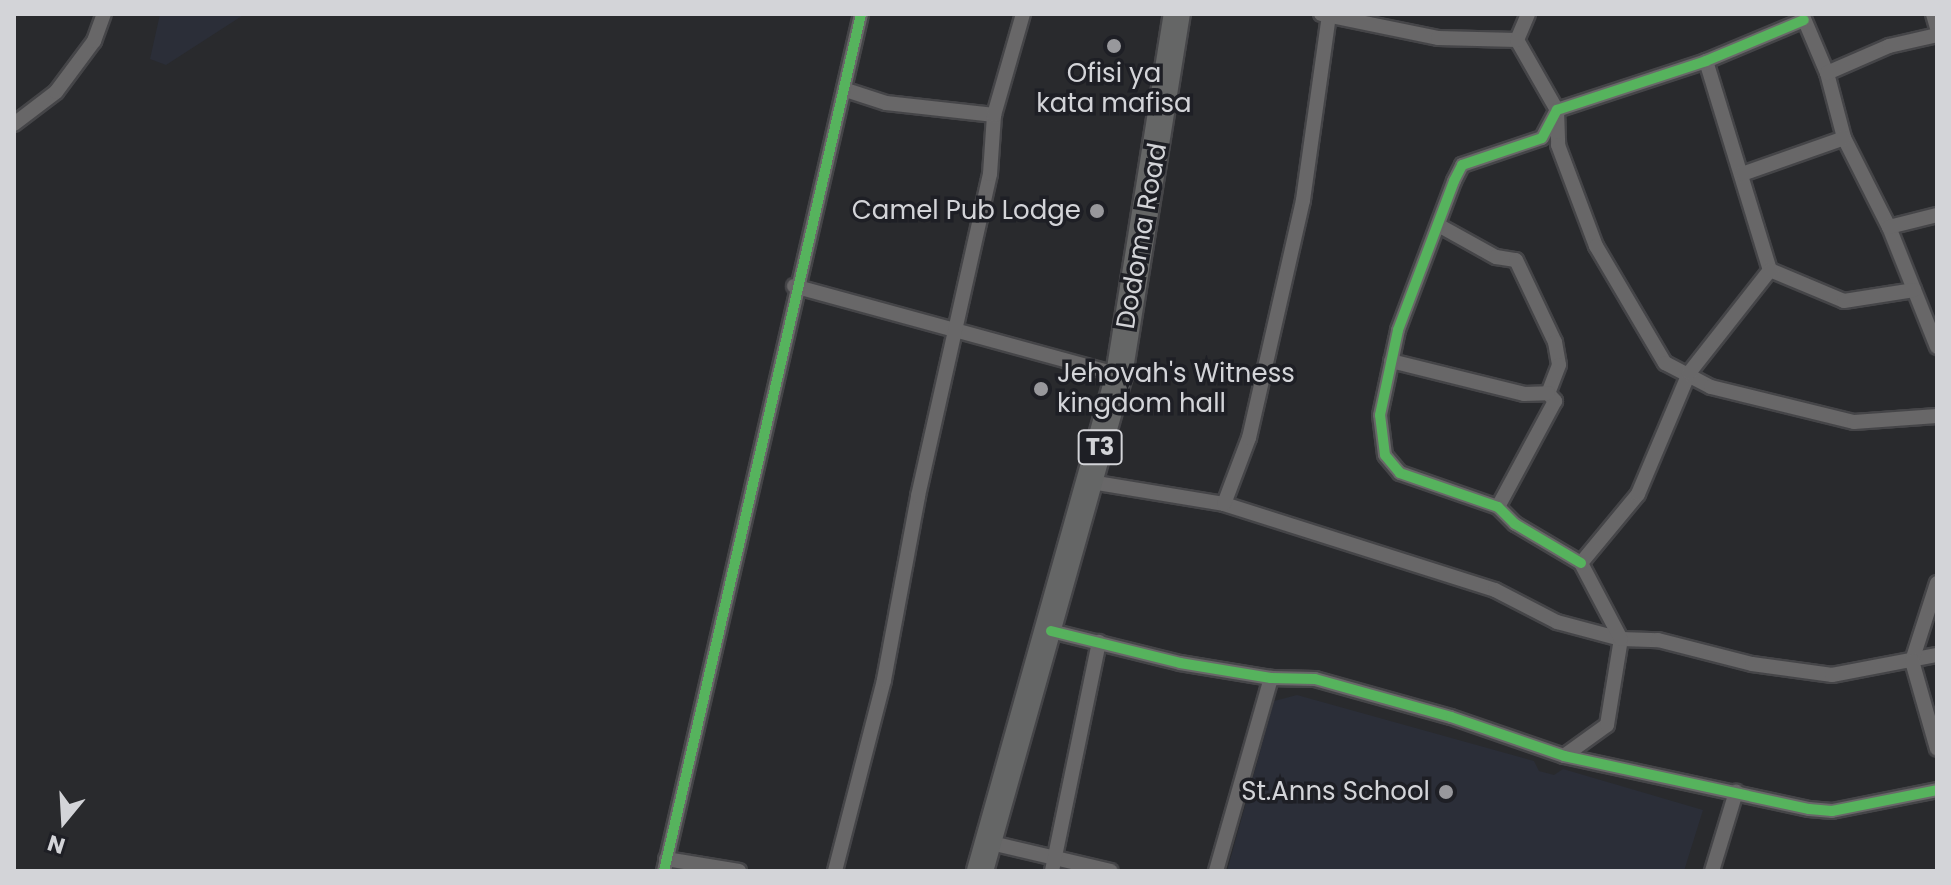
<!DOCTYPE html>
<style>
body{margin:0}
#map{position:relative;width:1951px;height:885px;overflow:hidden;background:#292a2d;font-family:Poppins,sans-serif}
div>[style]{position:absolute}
.built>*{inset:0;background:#2b2e38}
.roads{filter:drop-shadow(2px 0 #454548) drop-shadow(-2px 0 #454548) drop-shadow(0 2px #454548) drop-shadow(0 -2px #454548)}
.street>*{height:14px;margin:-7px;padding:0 7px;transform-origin:7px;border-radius:7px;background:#686768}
.highway>*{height:26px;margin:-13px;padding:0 13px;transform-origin:13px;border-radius:13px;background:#656666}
.cycleway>*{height:10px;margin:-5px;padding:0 5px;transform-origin:5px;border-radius:5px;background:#56b35d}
.dots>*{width:22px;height:22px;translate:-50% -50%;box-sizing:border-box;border:4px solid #1e1f25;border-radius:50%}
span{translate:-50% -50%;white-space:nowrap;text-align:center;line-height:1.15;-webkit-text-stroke:7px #1e1f25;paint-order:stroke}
.shield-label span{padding:2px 6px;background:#1e1f25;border:2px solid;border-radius:6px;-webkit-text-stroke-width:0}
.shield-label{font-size:24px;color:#d3d4d8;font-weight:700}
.poi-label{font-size:26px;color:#d3d4d8}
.right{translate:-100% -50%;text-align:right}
.left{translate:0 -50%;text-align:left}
.street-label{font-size:26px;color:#d3d4d8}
.frame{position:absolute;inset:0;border:16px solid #d3d4d8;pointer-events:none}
.north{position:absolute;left:24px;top:781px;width:80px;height:80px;-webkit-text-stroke:6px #1e1f25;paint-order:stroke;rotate:198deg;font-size:22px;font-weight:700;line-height:32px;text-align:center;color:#d3d4d8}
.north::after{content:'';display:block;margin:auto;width:28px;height:36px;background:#d3d4d8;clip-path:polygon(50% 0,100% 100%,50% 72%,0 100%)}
</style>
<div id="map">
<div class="built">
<div style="clip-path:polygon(160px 14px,245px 14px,166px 65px,150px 59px)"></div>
<div style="clip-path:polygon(1297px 695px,1534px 761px,1539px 771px,1554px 775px,1563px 769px,1703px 810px,1684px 871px,1227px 871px,1274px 701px)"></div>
</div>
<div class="roads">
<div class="street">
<div style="left:1321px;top:14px;width:119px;rotate:11.6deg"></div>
<div style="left:1438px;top:38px;width:79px;rotate:1.5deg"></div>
<div style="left:1517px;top:40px;width:81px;rotate:60.3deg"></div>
<div style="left:1557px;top:110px;width:35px;rotate:88deg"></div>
<div style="left:1558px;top:145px;width:108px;rotate:69.4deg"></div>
<div style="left:1596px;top:246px;width:136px;rotate:59.5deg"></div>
<div style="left:1665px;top:363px;width:52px;rotate:27.6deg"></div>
<div style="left:1711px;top:387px;width:147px;rotate:13.8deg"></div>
<div style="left:1854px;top:422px;width:83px;rotate:-4.1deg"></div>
<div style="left:1802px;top:14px;width:64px;rotate:67deg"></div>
<div style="left:1827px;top:73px;width:67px;rotate:75.3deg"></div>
<div style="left:1844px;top:138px;width:100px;rotate:63.2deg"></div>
<div style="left:1889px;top:227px;width:129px;rotate:68.2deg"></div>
<div style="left:1933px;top:14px;width:15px;rotate:74deg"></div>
<div style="left:1517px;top:40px;width:28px;rotate:-67deg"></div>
<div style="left:1706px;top:61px;width:219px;rotate:73deg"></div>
<div style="left:1770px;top:270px;width:80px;rotate:22.7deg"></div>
<div style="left:1844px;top:301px;width:71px;rotate:-8.9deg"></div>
<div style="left:1827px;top:73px;width:68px;rotate:-23.5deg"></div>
<div style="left:1889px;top:46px;width:49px;rotate:-12.9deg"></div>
<div style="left:846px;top:90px;width:42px;rotate:18deg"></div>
<div style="left:886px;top:103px;width:109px;rotate:6.3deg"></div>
<div style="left:14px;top:124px;width:53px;rotate:-37.3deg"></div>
<div style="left:56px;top:92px;width:64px;rotate:-53.3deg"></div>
<div style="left:94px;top:41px;width:29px;rotate:-70deg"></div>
<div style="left:1742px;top:174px;width:108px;rotate:-19.4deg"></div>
<div style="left:1440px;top:226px;width:64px;rotate:29deg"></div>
<div style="left:1496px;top:257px;width:20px;rotate:9deg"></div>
<div style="left:1516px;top:260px;width:91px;rotate:64.6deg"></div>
<div style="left:1555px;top:342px;width:23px;rotate:80deg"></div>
<div style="left:1559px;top:365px;width:30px;rotate:111deg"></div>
<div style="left:1548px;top:393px;width:11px;rotate:49deg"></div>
<div style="left:1555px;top:401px;width:120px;rotate:118.3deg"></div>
<div style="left:1889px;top:227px;width:49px;rotate:-14deg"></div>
<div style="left:794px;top:286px;width:337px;rotate:15.3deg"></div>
<div style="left:1391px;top:361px;width:137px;rotate:13.9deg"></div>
<div style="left:1524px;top:394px;width:24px;rotate:-2deg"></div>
<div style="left:1091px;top:482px;width:135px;rotate:9.4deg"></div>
<div style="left:1224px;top:504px;width:284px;rotate:17.6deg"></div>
<div style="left:1495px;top:590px;width:70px;rotate:27.3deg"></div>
<div style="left:1557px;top:622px;width:66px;rotate:14.9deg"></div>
<div style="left:1621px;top:639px;width:37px;rotate:2deg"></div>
<div style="left:1658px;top:640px;width:97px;rotate:14.3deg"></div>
<div style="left:1752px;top:664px;width:81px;rotate:7.8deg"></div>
<div style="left:1832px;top:675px;width:107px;rotate:-10.8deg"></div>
<div style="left:1224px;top:504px;width:71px;rotate:-69.3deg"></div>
<div style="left:1249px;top:438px;width:244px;rotate:-77.2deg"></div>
<div style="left:1303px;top:200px;width:188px;rotate:-82deg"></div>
<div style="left:1581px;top:563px;width:77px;rotate:-149.4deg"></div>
<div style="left:1515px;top:524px;width:24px;rotate:-135deg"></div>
<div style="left:1498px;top:507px;width:104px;rotate:-160.9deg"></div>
<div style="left:1400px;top:473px;width:23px;rotate:-130deg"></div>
<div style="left:1385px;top:455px;width:40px;rotate:-97.1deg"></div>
<div style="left:1380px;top:415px;width:87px;rotate:-78deg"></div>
<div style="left:1398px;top:330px;width:159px;rotate:-69.4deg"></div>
<div style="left:1454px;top:181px;width:18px;rotate:-63deg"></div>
<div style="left:1462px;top:165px;width:84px;rotate:-18.6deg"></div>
<div style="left:1542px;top:138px;width:32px;rotate:-62deg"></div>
<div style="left:1557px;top:110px;width:157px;rotate:-18.2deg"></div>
<div style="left:1706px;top:61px;width:106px;rotate:-22.7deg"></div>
<div style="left:1937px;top:583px;width:82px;rotate:107.8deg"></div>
<div style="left:1912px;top:661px;width:91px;rotate:74.1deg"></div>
<div style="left:1051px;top:631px;width:133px;rotate:13.9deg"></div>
<div style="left:1180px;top:663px;width:92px;rotate:9.4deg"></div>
<div style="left:1271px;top:678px;width:44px;rotate:1.3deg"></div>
<div style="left:1315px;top:679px;width:141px;rotate:15.6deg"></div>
<div style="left:1451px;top:717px;width:120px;rotate:19deg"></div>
<div style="left:1564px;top:756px;width:251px;rotate:12.2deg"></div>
<div style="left:1809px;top:809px;width:23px;rotate:5deg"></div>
<div style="left:1832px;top:811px;width:107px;rotate:-11.3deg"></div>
<div style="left:1564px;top:756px;width:53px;rotate:-35.8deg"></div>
<div style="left:1607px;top:725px;width:87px;rotate:-80.8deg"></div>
<div style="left:1621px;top:639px;width:86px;rotate:-117.8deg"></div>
<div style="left:1581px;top:563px;width:89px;rotate:-50.4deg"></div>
<div style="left:1638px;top:494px;width:131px;rotate:-67.1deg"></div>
<div style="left:1689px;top:373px;width:131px;rotate:-51.8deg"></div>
<div style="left:987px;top:842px;width:127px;rotate:13.2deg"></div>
<div style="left:666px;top:859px;width:74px;rotate:9.3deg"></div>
<div style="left:664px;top:871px;width:879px;rotate:-77.05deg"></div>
<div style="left:835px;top:871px;width:197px;rotate:-75.6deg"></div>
<div style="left:884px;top:680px;width:187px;rotate:-79.5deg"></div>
<div style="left:918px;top:496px;width:330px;rotate:-77.4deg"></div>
<div style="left:990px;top:174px;width:59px;rotate:-86.1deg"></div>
<div style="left:994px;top:115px;width:105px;rotate:-74deg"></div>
<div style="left:1052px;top:871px;width:234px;rotate:-78.4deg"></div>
<div style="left:1216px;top:871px;width:201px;rotate:-74.1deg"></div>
<div style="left:1712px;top:871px;width:83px;rotate:-73.1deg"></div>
</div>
<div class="highway">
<div style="left:980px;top:871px;width:515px;rotate:-74.34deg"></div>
<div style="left:1119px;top:375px;width:366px;rotate:-80.9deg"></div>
</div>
</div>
<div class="cycleway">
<div style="left:1581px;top:563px;width:77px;rotate:-149.4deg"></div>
<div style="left:1515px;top:524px;width:24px;rotate:-135deg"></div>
<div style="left:1498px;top:507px;width:104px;rotate:-160.9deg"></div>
<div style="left:1400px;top:473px;width:23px;rotate:-130deg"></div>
<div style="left:1385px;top:455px;width:40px;rotate:-97.1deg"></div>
<div style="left:1380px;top:415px;width:87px;rotate:-78deg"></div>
<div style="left:1398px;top:330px;width:159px;rotate:-69.4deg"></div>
<div style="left:1454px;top:181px;width:18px;rotate:-63deg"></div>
<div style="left:1462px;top:165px;width:84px;rotate:-18.6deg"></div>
<div style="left:1542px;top:138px;width:32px;rotate:-62deg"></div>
<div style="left:1557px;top:110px;width:157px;rotate:-18.2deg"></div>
<div style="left:1706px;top:61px;width:106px;rotate:-22.7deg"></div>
<div style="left:1051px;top:631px;width:133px;rotate:13.9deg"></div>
<div style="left:1180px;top:663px;width:92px;rotate:9.4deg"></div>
<div style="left:1271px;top:678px;width:44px;rotate:1.3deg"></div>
<div style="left:1315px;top:679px;width:141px;rotate:15.6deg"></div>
<div style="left:1451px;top:717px;width:120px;rotate:19deg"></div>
<div style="left:1564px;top:756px;width:251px;rotate:12.2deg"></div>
<div style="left:1809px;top:809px;width:23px;rotate:5deg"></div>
<div style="left:1832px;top:811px;width:107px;rotate:-11.3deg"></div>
<div style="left:664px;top:871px;width:879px;rotate:-77.05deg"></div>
</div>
<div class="dots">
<div style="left:1114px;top:46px;background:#98989c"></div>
<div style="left:1097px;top:211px;background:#98989c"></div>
<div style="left:1041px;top:389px;background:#98989c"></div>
<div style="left:1446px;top:792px;background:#98989c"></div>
</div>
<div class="shield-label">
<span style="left:1100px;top:447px">T3</span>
</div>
<div class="poi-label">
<span style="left:1114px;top:89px">Ofisi ya<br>kata mafisa</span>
<span class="right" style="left:1081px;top:211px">Camel Pub Lodge</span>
<span class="left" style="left:1057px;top:389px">Jehovah's Witness<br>kingdom hall</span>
<span class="right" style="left:1430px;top:792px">St.Anns School</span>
</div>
<div class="street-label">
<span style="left:1142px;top:236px;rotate:-80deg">Dodoma Road</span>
</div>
<div class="frame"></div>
<div class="north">N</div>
</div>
